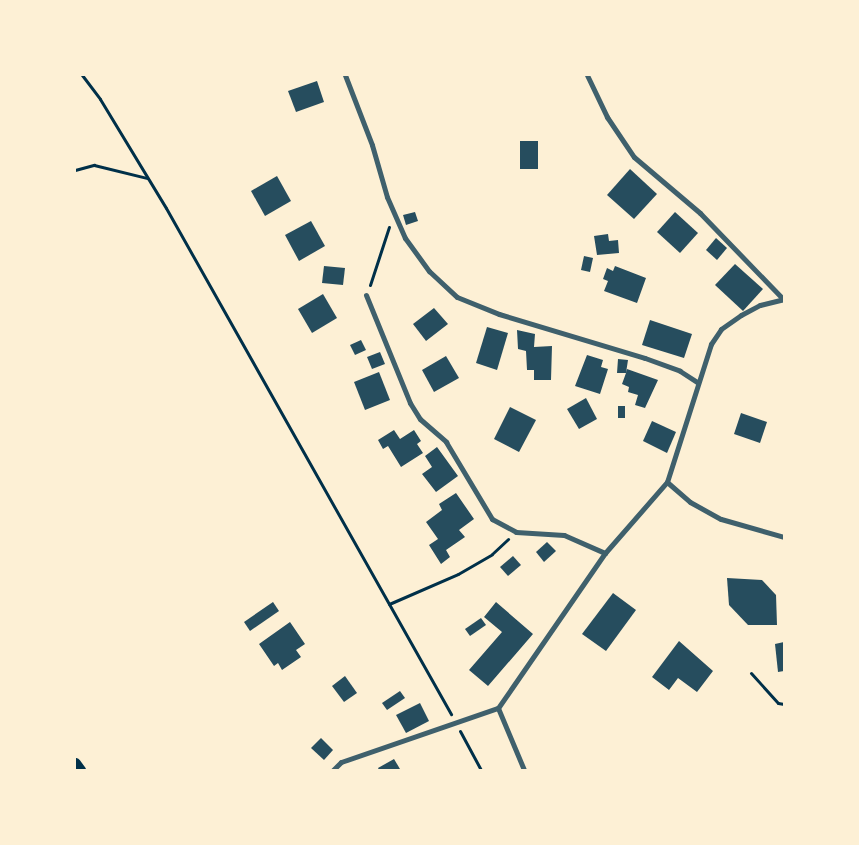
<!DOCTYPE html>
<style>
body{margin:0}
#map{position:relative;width:859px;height:845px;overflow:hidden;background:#fdf0d5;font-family:"Public Sans",sans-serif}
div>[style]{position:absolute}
.building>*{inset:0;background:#264d5e}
.path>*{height:3px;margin:-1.5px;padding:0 1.5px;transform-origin:1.5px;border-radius:1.5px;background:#003049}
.minor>*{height:5px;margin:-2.5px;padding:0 2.5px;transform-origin:2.5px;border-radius:2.5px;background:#3f606c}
.primary>*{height:11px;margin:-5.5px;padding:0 5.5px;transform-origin:5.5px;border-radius:5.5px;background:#003049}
span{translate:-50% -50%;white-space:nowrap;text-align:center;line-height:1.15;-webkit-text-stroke:4px #fdf0d5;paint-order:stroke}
.frame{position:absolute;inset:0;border:76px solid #fdf0d5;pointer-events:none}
</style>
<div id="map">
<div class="building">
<div style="clip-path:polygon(317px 81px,324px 102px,296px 112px,288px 91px)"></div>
<div style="clip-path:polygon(520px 141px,538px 141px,538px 169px,520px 169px)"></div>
<div style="clip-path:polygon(630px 169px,657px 194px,634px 219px,607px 195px)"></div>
<div style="clip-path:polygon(277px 176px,291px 201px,265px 216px,251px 191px)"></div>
<div style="clip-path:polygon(415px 212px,418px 221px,406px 225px,403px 215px)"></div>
<div style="clip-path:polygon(675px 212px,698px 233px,680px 253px,657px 232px)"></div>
<div style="clip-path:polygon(311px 221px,325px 246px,299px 261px,285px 235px)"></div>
<div style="clip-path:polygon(608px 234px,609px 241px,618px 240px,619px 253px,597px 255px,594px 236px)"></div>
<div style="clip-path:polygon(716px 238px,727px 248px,717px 260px,706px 250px)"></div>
<div style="clip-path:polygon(584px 256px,593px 258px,590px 272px,581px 270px)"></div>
<div style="clip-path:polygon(735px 264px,763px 289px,743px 311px,715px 285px)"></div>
<div style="clip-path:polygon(324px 266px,345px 268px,343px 285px,322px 283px)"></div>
<div style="clip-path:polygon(615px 266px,646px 278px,637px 303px,604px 291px,608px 281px,603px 279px,607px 268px,613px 271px)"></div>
<div style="clip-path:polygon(323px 294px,337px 318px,312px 333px,298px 309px)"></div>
<div style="clip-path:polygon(434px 308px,448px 324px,426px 341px,413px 324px)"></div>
<div style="clip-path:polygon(650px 320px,692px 334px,684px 358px,642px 345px)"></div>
<div style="clip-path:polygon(487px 327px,508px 333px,497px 370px,476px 363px)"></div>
<div style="clip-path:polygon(517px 330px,535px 334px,534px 347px,552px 346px,551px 380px,534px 380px,534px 370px,527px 370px,526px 351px,518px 349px)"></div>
<div style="clip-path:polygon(361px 340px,366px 350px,355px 355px,350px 345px)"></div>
<div style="clip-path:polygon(380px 352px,385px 364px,372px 369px,367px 357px)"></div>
<div style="clip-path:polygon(587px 355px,603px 360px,601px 367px,608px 369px,600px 394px,575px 386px)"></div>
<div style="clip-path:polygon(446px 356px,459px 378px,434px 392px,422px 370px)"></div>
<div style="clip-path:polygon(618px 359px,628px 360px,626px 373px,627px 369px,658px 380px,645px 408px,635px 405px,638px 395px,628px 392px,629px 387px,622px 384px,626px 373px,617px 373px)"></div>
<div style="clip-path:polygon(379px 372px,390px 400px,365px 410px,354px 382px)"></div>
<div style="clip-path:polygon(586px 398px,597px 419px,579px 429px,567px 409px)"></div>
<div style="clip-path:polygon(618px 406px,625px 406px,625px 418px,618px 418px)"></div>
<div style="clip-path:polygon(510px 407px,536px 420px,519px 452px,494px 439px)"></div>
<div style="clip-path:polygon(741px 413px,767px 422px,760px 443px,734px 434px)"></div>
<div style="clip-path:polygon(652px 421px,676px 432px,667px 453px,643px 441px)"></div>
<div style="clip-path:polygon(394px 430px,400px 439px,414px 430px,421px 441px,417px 444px,423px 453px,401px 467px,388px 446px,383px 449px,378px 440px)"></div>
<div style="clip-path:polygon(437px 447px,458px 476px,436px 492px,422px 474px,432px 467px,425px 456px)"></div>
<div style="clip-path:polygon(456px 493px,474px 519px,459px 530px,465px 537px,446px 550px,450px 557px,441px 564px,429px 545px,438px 539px,426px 522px,442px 510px,439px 504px)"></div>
<div style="clip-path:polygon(547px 542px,556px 551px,544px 562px,536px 552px)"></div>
<div style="clip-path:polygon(513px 556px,521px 565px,508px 576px,500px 567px)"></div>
<div style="clip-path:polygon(727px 578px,762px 580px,776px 595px,777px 625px,748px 625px,729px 605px)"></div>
<div style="clip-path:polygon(613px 593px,636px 610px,606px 651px,582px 634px)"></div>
<div style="clip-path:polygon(273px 602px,279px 611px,250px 631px,244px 622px)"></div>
<div style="clip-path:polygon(496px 602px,533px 634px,488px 686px,469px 670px,502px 632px,484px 617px)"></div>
<div style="clip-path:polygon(481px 618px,486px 625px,470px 636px,465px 629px)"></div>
<div style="clip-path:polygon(290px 622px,305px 644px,296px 650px,301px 657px,282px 670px,278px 663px,274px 666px,259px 644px)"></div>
<div style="clip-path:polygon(679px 641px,713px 671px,697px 692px,678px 678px,669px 690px,652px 677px)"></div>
<div style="clip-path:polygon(784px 642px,784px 671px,778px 672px,775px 644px)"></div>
<div style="clip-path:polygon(345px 676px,357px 693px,344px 702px,332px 686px)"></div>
<div style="clip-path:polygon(400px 691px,405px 698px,387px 710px,382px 703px)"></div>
<div style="clip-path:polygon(420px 703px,429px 721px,406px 733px,396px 715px)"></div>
<div style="clip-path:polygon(321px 738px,333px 750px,324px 760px,311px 748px)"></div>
<div style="clip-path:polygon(394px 759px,400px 769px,379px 770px,378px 768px)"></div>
</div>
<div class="path">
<div style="left:82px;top:75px;width:30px;rotate:53deg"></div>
<div style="left:100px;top:99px;width:127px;rotate:58.8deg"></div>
<div style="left:166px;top:208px;width:581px;rotate:60.61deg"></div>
<div style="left:75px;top:170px;width:20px;rotate:-15deg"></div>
<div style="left:94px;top:165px;width:55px;rotate:13.8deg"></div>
<div style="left:370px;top:285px;width:61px;rotate:-71.9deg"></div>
<div style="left:389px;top:604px;width:75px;rotate:-23.5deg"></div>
<div style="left:458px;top:574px;width:39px;rotate:-30deg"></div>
<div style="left:492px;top:554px;width:22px;rotate:-43deg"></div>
<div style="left:751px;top:673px;width:40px;rotate:48deg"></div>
<div style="left:778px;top:703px;width:6px;rotate:9deg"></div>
<div style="left:460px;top:731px;width:44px;rotate:61.7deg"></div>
</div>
<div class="minor">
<div style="left:345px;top:75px;width:75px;rotate:68.9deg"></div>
<div style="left:372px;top:145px;width:54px;rotate:73.9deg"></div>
<div style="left:387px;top:197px;width:45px;rotate:66.3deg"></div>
<div style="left:405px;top:238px;width:41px;rotate:54deg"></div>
<div style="left:429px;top:271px;width:38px;rotate:43deg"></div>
<div style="left:457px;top:297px;width:45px;rotate:22deg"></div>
<div style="left:499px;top:314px;width:152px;rotate:16.8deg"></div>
<div style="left:645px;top:358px;width:37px;rotate:20deg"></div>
<div style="left:680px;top:371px;width:20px;rotate:33deg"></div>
<div style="left:587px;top:75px;width:47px;rotate:64.5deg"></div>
<div style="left:607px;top:117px;width:48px;rotate:56deg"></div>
<div style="left:634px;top:157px;width:87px;rotate:40.3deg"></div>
<div style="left:700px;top:213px;width:121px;rotate:46deg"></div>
<div style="left:366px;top:295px;width:117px;rotate:67.8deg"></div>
<div style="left:410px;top:403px;width:19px;rotate:58deg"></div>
<div style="left:420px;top:419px;width:35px;rotate:41deg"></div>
<div style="left:446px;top:442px;width:90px;rotate:59.1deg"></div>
<div style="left:492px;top:519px;width:27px;rotate:28deg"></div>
<div style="left:516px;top:532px;width:48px;rotate:3.6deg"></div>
<div style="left:564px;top:535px;width:45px;rotate:23.7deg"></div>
<div style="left:667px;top:482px;width:30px;rotate:41deg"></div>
<div style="left:690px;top:502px;width:35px;rotate:29deg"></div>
<div style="left:721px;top:519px;width:66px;rotate:15.9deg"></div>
<div style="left:498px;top:708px;width:67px;rotate:67.2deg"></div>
<div style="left:333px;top:770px;width:11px;rotate:-45deg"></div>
<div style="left:341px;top:762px;width:166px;rotate:-19deg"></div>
<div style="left:498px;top:708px;width:188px;rotate:-55.4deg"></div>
<div style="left:605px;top:553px;width:94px;rotate:-48.9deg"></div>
<div style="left:667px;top:482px;width:145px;rotate:-72.3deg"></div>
<div style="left:711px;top:344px;width:18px;rotate:-56deg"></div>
<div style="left:721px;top:329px;width:24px;rotate:-35deg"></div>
<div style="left:741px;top:315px;width:21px;rotate:-28deg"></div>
<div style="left:760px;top:305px;width:25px;rotate:-14deg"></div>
</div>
<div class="primary">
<div style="left:75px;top:763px;width:9px;rotate:54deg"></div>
</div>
<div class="frame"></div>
</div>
